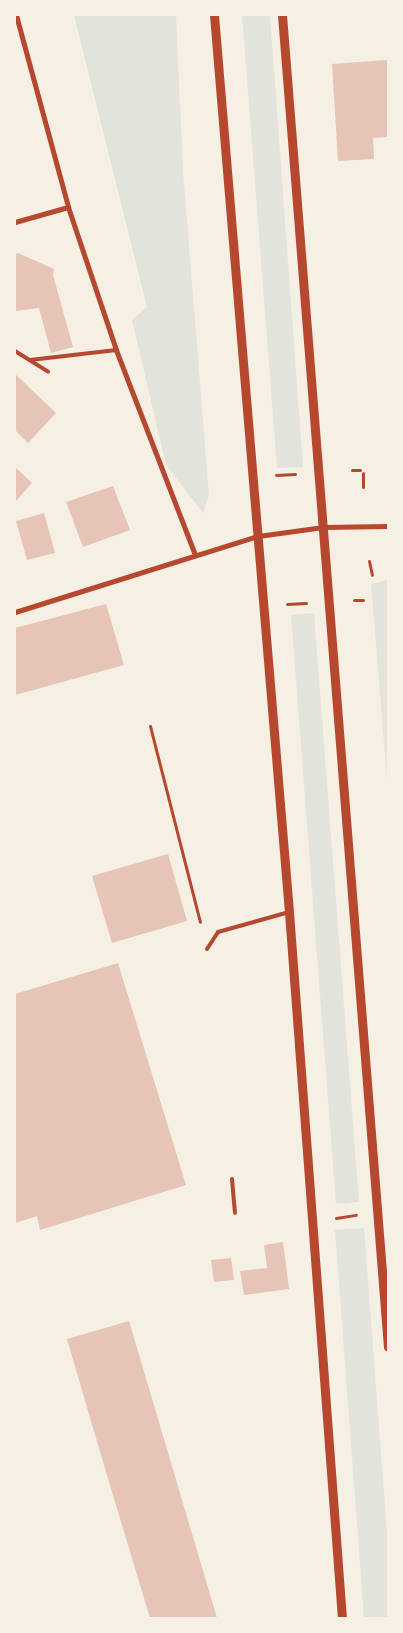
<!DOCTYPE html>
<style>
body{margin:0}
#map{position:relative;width:403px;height:1633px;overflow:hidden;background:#f6efe4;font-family:Manrope,sans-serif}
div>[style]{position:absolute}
.green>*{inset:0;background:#e2e4dc}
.building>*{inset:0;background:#e6c5b7}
.path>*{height:3px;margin:-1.5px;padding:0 1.5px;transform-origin:1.5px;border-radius:1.5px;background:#b5482f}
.service>*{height:4px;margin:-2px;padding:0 2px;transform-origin:2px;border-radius:2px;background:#b5482f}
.minor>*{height:5px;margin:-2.5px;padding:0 2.5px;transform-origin:2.5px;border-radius:2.5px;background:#b5482f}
.tertiary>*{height:9px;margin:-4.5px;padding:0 4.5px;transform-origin:4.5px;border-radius:4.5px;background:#b5482f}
span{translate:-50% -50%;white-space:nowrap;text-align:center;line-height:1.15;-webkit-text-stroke:4.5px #f6efe4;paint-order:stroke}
.frame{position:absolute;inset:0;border:16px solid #f6efe4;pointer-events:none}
</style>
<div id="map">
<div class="green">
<div style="clip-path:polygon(74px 15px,176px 15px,183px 171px,209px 495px,203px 513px,166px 465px,132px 320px,147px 307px)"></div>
<div style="clip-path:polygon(242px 15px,270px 15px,303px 467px,277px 468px)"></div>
<div style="clip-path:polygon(388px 580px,388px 792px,371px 584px)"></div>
<div style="clip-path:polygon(314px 613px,359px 1202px,336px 1204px,291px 615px)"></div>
<div style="clip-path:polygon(364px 1228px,388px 1546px,388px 1618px,364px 1618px,335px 1230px)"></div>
</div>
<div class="building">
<div style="clip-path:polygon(388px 60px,388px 137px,373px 138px,374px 159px,338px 161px,332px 64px)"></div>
<div style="clip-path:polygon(18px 253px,54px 269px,53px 275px,73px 347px,51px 353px,39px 308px,15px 311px,15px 254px)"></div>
<div style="clip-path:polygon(15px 374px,56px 413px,28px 443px,15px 430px)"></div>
<div style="clip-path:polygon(15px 467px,32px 483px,15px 502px)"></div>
<div style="clip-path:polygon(113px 486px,130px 530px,83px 547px,66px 502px)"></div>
<div style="clip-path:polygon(44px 513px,55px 553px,27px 560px,16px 521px)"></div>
<div style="clip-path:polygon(106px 604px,124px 665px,15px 695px,15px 628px)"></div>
<div style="clip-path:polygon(168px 854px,187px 921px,112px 943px,92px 876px)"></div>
<div style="clip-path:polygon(118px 963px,186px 1185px,40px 1230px,37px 1216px,15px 1223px,15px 994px)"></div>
<div style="clip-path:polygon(283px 1242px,289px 1289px,244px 1295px,240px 1271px,267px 1268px,264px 1245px)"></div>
<div style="clip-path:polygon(231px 1258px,234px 1280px,214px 1282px,211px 1260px)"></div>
<div style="clip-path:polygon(129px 1321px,217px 1618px,150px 1618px,106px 1472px,67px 1339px)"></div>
</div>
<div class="path">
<div style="left:352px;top:470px;width:8px"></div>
<div style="left:363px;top:473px;width:14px;rotate:90deg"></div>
<div style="left:276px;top:475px;width:19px;rotate:-3deg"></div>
<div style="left:369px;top:561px;width:14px;rotate:78deg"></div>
<div style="left:354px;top:600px;width:9px"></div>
<div style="left:287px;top:604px;width:19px;rotate:-3deg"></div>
<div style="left:150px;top:726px;width:202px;rotate:75.7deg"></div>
<div style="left:336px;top:1218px;width:20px;rotate:-9deg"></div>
</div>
<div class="service">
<div style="left:15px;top:351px;width:39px;rotate:32deg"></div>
<div style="left:30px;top:360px;width:87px;rotate:-6.6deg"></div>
<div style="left:207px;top:949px;width:20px;rotate:-57deg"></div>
<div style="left:218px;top:932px;width:74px;rotate:-15.7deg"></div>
<div style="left:232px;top:1179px;width:34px;rotate:85deg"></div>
</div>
<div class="minor">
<div style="left:16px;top:15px;width:199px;rotate:74.8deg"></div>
<div style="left:68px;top:207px;width:151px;rotate:71.4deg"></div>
<div style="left:116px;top:350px;width:220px;rotate:68.9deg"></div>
<div style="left:15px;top:222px;width:55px;rotate:-15.8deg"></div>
<div style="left:15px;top:612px;width:255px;rotate:-17.4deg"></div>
<div style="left:258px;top:536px;width:66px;rotate:-7.9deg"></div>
<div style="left:323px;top:527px;width:65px;rotate:-0.9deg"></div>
</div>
<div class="tertiary">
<div style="left:214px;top:15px;width:900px;rotate:85.22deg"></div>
<div style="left:289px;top:912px;width:708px;rotate:85.71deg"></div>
<div style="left:282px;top:15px;width:1336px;rotate:85.45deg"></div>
</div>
<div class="frame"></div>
</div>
